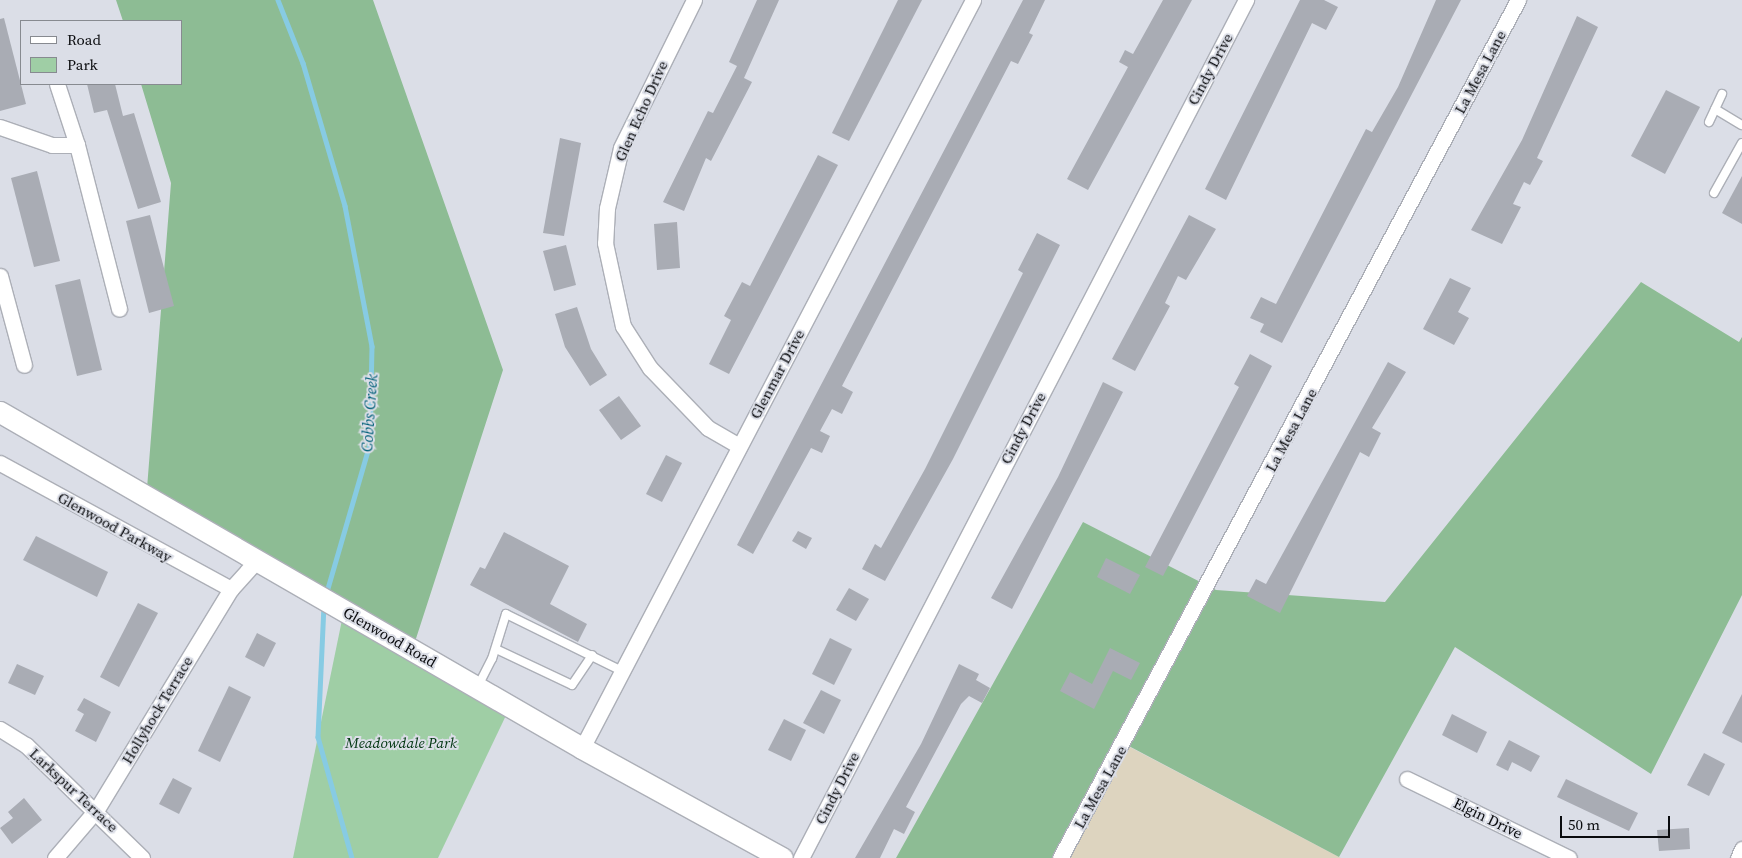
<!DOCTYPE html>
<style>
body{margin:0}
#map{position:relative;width:1742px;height:858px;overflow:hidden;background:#dbdee7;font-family:"Source Serif 4",serif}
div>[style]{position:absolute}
.commercial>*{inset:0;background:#ddd4bf}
.green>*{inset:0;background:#9fcea5}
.forest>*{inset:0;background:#8dbc94}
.stream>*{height:4.5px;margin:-2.25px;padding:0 2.25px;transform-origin:2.25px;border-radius:2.25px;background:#87cbe3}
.building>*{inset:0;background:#a9acb4}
.roads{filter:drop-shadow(1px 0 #acafb7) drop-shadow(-1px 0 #acafb7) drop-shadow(0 1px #acafb7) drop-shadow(0 -1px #acafb7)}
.lane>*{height:8px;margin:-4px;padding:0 4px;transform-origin:4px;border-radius:4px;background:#fff}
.street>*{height:15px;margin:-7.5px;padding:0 7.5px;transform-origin:7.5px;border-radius:7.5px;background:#fff}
.secondary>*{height:21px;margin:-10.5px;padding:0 10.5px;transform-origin:10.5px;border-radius:10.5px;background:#fff}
span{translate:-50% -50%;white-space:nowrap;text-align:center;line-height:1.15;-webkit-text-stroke:4px #dbdee7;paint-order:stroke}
.street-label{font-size:15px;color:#0a0b0e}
.park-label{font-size:15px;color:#003610;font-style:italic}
.water-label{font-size:16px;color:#006079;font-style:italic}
.legend{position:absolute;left:20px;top:20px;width:162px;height:65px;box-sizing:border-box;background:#dbdee7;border:1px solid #878a90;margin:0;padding:6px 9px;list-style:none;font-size:15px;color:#0a0b0e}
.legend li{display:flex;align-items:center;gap:10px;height:25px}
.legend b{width:25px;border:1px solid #878a90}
.scale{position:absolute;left:1560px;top:816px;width:110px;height:22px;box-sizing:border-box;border:2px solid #0a0b0e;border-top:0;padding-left:6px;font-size:15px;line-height:18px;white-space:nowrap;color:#0a0b0e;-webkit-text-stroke:4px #dbdee7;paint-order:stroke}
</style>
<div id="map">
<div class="commercial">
<div style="clip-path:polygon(1124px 744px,1341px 858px,1069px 858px)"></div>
</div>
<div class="green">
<div style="clip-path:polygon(343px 615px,510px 707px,438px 858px,293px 858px)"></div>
</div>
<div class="forest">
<div style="clip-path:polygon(116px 0,373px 0,503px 370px,411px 654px,146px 501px,171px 183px,141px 84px,181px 84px,181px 21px,123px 21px)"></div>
<div style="clip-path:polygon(1641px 282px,1739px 342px,1742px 337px,1742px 595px,1651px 774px,1455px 647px,1339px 857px,1125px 744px,1058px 858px,896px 858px,1083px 522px,1216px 590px,1385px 602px)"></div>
</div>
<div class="stream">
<div style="left:278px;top:0;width:68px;rotate:68.4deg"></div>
<div style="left:303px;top:63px;width:149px;rotate:73.6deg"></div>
<div style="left:345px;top:206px;width:143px;rotate:79.1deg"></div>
<div style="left:372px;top:346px;width:98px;rotate:91.2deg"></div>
<div style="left:370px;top:444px;width:157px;rotate:106.2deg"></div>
<div style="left:324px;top:605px;width:132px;rotate:92.6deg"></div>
<div style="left:318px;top:737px;width:126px;rotate:74.3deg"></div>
</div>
<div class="building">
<div style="clip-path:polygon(757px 0,779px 0,744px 78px,752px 82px,711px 161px,706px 158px,684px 211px,663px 202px,708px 111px,713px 113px,737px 66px,729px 62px)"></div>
<div style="clip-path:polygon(898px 0,922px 0,849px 141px,832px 133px)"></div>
<div style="clip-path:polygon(1023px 0,1045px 0,1029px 33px,1033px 35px,1018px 64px,1011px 61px,842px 386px,853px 392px,842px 414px,832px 409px,820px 431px,830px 436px,822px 453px,811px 448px,753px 554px,737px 545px)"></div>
<div style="clip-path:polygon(1163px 0,1192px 0,1088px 190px,1067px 179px,1128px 67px,1119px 62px,1125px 50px,1133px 54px)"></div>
<div style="clip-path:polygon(1300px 0,1324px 0,1338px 7px,1326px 30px,1312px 23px,1226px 200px,1205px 189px)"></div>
<div style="clip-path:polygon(1436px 0,1461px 0,1282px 343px,1260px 332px,1264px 324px,1250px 318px,1261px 297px,1276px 304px,1366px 129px,1372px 132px,1398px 87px)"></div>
<div style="clip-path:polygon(1577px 16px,1598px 27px,1537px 158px,1543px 161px,1530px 185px,1524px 182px,1513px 204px,1521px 207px,1502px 244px,1471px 230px,1522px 140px)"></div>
<div style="clip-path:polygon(4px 18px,26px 104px,0 111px,0 19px)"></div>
<div style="clip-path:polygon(87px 84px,115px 84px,123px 116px,134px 113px,161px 202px,138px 209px,107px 110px,94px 113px)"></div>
<div style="clip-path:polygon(1666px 90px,1700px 107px,1665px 174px,1631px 156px)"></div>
<div style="clip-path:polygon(560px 138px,581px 143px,564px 236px,543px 233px)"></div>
<div style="clip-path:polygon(818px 155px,838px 165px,729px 374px,709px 364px,731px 320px,724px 316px,742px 282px,750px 286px)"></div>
<div style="clip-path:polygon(37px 171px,60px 261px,34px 267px,11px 178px)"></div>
<div style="clip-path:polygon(1742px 176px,1742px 224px,1722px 213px)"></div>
<div style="clip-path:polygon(150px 215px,174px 306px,149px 313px,126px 221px)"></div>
<div style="clip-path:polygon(1189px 215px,1216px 229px,1186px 280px,1178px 276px,1165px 303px,1170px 306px,1135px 371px,1112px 359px)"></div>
<div style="clip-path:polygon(677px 222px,680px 268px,657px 270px,654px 224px)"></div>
<div style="clip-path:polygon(1037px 233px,1060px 245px,953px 459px,885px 581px,862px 569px,875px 544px,881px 548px,925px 469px,1023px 273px,1018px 270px)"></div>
<div style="clip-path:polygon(566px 245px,576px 285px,554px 291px,543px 251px)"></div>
<div style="clip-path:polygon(1450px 278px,1471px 288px,1458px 312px,1469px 318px,1454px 345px,1423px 329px)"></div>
<div style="clip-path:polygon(80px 279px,102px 370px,77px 376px,55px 285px)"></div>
<div style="clip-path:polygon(577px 307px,591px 349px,607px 375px,590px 386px,565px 347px,555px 314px)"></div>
<div style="clip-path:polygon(1250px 354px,1272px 366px,1163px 576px,1145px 567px,1239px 387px,1234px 384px)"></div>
<div style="clip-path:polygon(1388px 362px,1406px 372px,1372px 428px,1381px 433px,1369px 457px,1360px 452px,1280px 613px,1247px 596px,1256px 579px,1266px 584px)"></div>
<div style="clip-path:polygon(1103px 382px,1123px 392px,1012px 609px,991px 598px,1058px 477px)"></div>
<div style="clip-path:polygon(619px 396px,641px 426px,621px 440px,599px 410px)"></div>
<div style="clip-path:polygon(666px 455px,682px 463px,662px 502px,646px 494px)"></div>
<div style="clip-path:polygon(798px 531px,812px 538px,806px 549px,792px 541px)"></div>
<div style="clip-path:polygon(504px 532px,569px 566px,550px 604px,587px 624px,578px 642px,470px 585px,480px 567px,485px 569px)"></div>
<div style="clip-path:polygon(36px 536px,108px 572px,97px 597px,23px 560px)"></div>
<div style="clip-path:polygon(1106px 558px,1140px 575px,1130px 594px,1097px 577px)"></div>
<div style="clip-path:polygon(849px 588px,869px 599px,856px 621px,836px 610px)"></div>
<div style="clip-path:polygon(138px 603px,158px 613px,119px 687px,100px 677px)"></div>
<div style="clip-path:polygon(257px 633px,276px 643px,264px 667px,245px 657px)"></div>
<div style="clip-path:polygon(830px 638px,852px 649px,834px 685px,812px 674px)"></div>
<div style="clip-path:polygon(1110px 648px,1140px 663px,1131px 680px,1113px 671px,1094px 709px,1060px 691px,1070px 672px,1092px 684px)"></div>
<div style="clip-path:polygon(17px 664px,44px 676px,35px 695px,8px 683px)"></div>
<div style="clip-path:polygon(959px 664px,979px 674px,976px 680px,990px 688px,982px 703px,969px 696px,961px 704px,906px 807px,915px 812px,904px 834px,894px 829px,880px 858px,855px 858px,921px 744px)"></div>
<div style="clip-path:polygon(229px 686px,251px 697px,220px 762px,198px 751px)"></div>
<div style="clip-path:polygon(821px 690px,841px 700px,824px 734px,803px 723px)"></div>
<div style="clip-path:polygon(1742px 694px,1742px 743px,1722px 733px)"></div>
<div style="clip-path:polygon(84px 698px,111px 712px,96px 742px,75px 731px,84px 714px,77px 710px)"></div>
<div style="clip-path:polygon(1452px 714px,1487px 732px,1477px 753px,1442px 735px)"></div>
<div style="clip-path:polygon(784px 719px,806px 730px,791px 761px,768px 750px)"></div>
<div style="clip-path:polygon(1509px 740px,1540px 756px,1531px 772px,1512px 762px,1508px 771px,1496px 765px)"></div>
<div style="clip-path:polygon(1704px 753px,1725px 764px,1709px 796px,1687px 785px)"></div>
<div style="clip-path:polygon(173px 778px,192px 788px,179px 814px,159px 804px)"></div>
<div style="clip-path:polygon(1566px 779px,1638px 813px,1629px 831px,1557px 797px)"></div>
<div style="clip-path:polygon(24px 798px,42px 820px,12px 844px,0 828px,13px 818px,8px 812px)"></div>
<div style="clip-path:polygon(1689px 828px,1690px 849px,1659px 851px,1657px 830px)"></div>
</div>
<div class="roads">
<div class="lane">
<div style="left:1715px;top:109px;width:31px;rotate:31deg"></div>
<div style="left:1709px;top:122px;width:31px;rotate:-65deg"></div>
<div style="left:1714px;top:193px;width:57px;rotate:-60.8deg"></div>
<div style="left:496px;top:649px;width:84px;rotate:25.3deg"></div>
<div style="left:572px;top:685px;width:36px;rotate:-56deg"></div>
<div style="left:478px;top:686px;width:30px;rotate:-63deg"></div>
<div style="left:492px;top:659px;width:47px;rotate:-72.7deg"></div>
<div style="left:506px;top:614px;width:129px;rotate:26.2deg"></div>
</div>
<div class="street">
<div style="left:694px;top:0;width:165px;rotate:116.3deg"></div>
<div style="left:621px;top:148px;width:62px;rotate:103.1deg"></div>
<div style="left:607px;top:208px;width:35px;rotate:93deg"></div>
<div style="left:605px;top:243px;width:85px;rotate:77.8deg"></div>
<div style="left:623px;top:326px;width:50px;rotate:57.3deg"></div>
<div style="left:650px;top:368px;width:83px;rotate:46deg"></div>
<div style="left:708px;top:428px;width:36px;rotate:30deg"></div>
<div style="left:57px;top:84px;width:64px;rotate:71.8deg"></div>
<div style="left:0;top:127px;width:55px;rotate:19.1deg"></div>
<div style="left:52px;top:145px;width:25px"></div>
<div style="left:77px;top:145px;width:169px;rotate:75.6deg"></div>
<div style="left:0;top:276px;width:92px;rotate:74.9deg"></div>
<div style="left:0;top:463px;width:263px;rotate:28.6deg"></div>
<div style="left:0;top:729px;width:31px;rotate:32deg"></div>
<div style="left:26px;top:745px;width:162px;rotate:44.2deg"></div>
<div style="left:582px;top:748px;width:844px;rotate:-62.4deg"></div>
<div style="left:1407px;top:779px;width:180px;rotate:26deg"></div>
<div style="left:55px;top:858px;width:65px;rotate:-49.4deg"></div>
<div style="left:97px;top:809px;width:258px;rotate:-58.7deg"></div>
<div style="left:231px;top:589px;width:39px;rotate:-48deg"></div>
<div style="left:801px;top:858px;width:967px;rotate:-62.59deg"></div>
<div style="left:1060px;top:858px;width:973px;rotate:-61.91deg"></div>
<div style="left:1738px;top:858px;width:10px;rotate:-66deg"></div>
</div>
<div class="secondary">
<div style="left:0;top:412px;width:672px;rotate:30deg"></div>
<div style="left:582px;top:748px;width:228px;rotate:28.8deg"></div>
</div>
</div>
<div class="street-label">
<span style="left:1210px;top:69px;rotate:-62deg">Cindy Drive</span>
<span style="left:1480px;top:72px;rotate:-62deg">La Mesa Lane</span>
<span style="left:641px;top:111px;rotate:-66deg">Glen Echo Drive</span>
<span style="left:777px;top:374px;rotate:-62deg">Glenmar Drive</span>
<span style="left:1023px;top:428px;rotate:-62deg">Cindy Drive</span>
<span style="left:1291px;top:430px;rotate:-62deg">La Mesa Lane</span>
<span style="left:115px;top:527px;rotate:29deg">Glenwood Parkway</span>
<span style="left:390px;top:637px;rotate:30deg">Glenwood Road</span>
<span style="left:157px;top:710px;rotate:-59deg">Hollyhock Terrace</span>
<span style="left:1100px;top:787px;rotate:-61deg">La Mesa Lane</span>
<span style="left:837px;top:788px;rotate:-63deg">Cindy Drive</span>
<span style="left:74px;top:790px;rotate:43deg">Larkspur Terrace</span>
<span style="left:1488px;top:818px;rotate:26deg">Elgin Drive</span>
</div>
<div class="park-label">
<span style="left:401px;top:743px">Meadowdale Park</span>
</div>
<div class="water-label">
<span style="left:369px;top:413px;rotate:-86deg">Cobbs Creek</span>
</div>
<ul class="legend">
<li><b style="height:6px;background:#fff"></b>Road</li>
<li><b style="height:14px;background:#9fcea5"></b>Park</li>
</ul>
<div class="scale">50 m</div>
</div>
